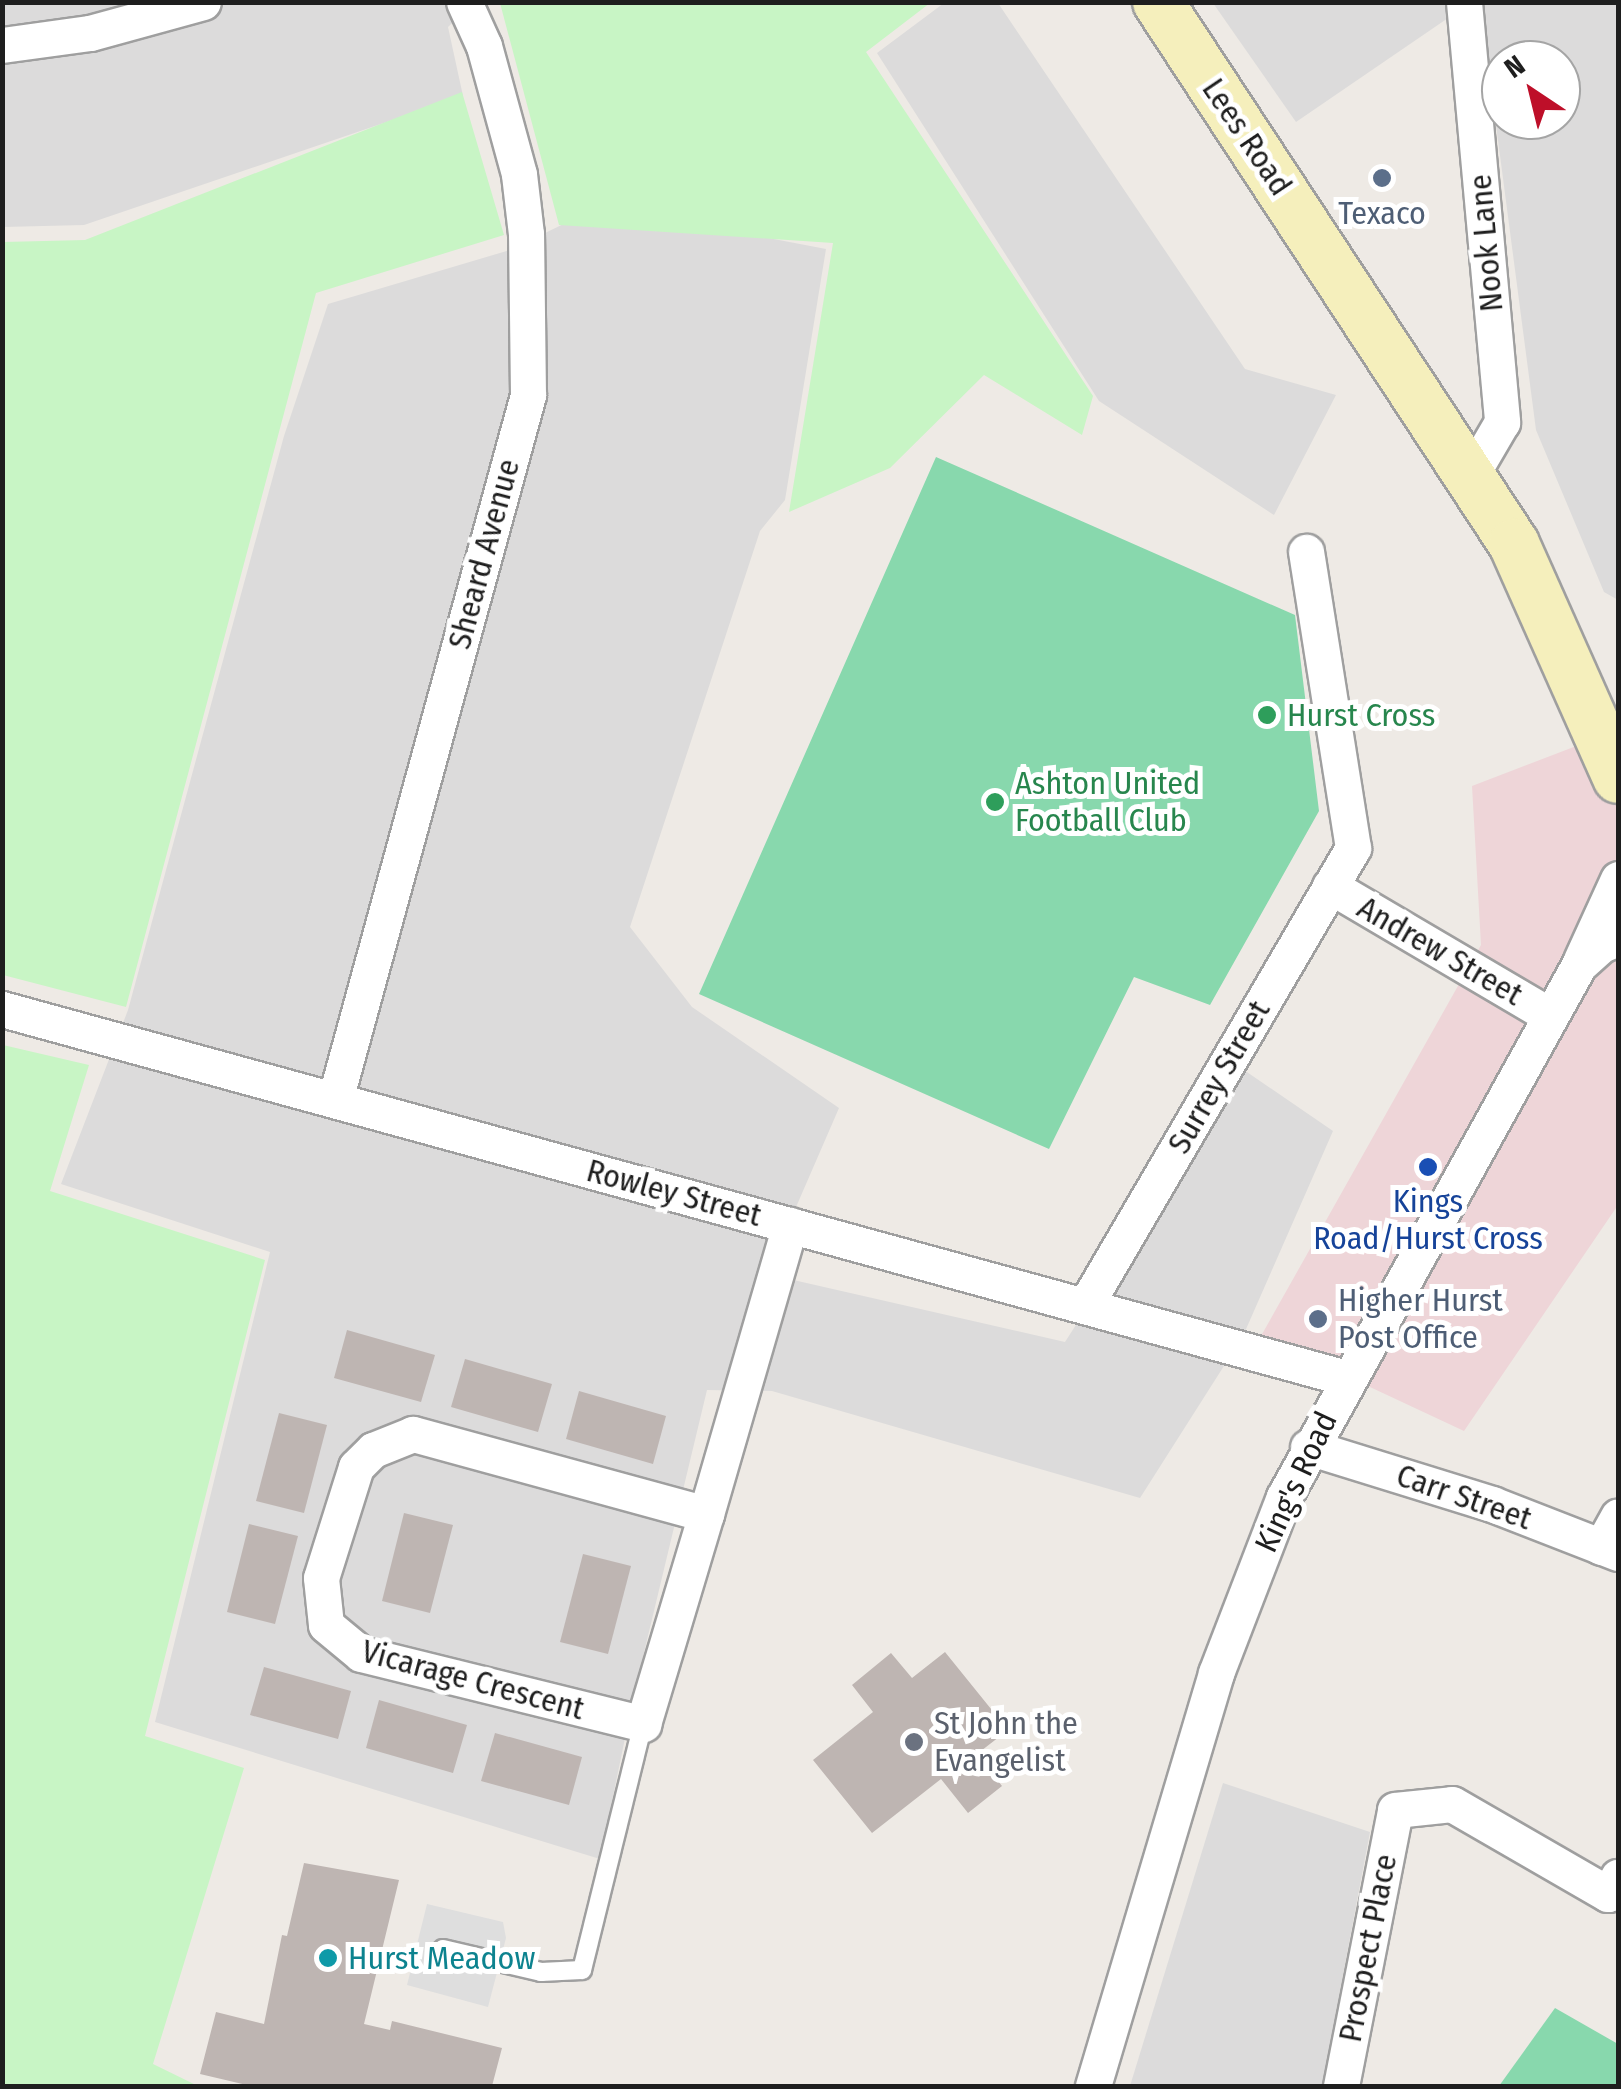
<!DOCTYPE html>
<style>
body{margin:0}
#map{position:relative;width:1621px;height:2089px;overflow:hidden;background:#eeeae5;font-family:"Fira Sans Condensed",sans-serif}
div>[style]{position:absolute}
.residential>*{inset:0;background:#dcdbdb}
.commercial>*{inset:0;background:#eed5d8}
.park>*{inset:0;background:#c8f5c5}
.pitch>*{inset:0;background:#88d8ad}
.parking>*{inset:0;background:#dedede}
.building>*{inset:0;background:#beb5b2}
.roads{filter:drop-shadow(2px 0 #9f9f9f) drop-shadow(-2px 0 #9f9f9f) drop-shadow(0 2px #9f9f9f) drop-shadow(0 -2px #9f9f9f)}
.service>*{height:18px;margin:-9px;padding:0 9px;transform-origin:9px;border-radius:9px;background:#fff}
.minor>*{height:35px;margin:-17.5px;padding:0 17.5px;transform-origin:17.5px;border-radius:17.5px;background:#fff}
.secondary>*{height:50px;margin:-25px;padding:0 25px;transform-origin:25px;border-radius:25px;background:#f5efbc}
.dots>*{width:28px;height:28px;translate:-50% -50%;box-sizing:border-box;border:5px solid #fff;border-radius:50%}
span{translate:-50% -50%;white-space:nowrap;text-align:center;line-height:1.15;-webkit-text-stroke:10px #fff;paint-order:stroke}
.street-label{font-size:32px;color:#1e1e1e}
.service-label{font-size:32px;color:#4e5e75}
.left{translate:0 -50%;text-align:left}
.leisure-label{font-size:32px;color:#27864d}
.transit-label{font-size:32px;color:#164399}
.worship-label{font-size:32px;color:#5b616d}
.culture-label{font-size:32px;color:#0d838f}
.frame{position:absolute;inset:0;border:5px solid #1e1e1e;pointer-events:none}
.north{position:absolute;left:1481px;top:40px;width:100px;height:100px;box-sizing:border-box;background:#fff;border:2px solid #a5a5a5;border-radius:50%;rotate:325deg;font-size:28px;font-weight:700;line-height:40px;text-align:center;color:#1e1e1e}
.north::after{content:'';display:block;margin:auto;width:35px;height:45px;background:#be0f29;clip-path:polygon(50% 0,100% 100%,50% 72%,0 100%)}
</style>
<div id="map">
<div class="residential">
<div style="clip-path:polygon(2px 3px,473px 3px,448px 27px,463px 96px,84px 225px,3px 227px)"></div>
<div style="clip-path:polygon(944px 3px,998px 3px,1245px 369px,1336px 395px,1274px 515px,1099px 401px,877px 53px)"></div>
<div style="clip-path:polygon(1213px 3px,1470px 3px,1296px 122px)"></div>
<div style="clip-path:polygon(evenodd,1480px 3px,1618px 3px,1618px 600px,1604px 592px,1536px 430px,1480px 3px,1501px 60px,1561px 60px,1561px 120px,1501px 120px,1501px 60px)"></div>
<div style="clip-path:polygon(642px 214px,826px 249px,785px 500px,760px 531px,630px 927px,692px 1007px,839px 1108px,767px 1274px,1065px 1342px,1241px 1068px,1333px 1131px,1243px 1336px,1140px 1498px,772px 1391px,707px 1390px,635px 1690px,600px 1859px,155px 1722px,270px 1252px,61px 1184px,128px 1010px,284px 436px,328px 304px,510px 250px,578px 217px)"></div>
<div style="clip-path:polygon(1223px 1783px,1370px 1832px,1322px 2086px,1130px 2086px)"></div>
</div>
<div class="commercial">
<div style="clip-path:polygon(1618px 730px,1618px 1205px,1464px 1431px,1261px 1336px,1481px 945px,1472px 786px)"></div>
</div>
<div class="park">
<div style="clip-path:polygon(500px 3px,930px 3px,866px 52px,1093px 396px,1082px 435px,984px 375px,890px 468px,789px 512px,833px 243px,559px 225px)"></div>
<div style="clip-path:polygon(462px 92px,504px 235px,316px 293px,126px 1007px,3px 975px,3px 242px,85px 240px)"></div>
<div style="clip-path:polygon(3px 1045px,89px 1065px,50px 1191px,265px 1260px,145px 1736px,244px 1768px,153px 2064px,198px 2086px,3px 2086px)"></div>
</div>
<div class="pitch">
<div style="clip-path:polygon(936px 457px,1295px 615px,1319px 811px,1210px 1005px,1134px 977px,1049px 1149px,699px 994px)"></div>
<div style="clip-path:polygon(1555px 2008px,1618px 2044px,1618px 2086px,1499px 2086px)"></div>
</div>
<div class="parking">
<div style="clip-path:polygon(427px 1904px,503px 1922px,506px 1938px,488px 2007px,407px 1985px)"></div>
</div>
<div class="building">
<div style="clip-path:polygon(347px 1330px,435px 1355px,421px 1402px,334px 1378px)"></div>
<div style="clip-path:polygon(465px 1359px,552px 1384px,538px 1432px,451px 1407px)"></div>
<div style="clip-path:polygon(579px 1391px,666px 1416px,653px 1464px,566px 1439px)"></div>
<div style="clip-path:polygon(279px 1413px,327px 1425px,304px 1513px,256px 1501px)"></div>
<div style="clip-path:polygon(404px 1513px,453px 1525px,430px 1613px,382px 1601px)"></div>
<div style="clip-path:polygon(249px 1524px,298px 1536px,275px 1624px,227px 1612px)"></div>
<div style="clip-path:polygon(583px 1554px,631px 1566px,608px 1654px,560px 1642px)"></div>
<div style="clip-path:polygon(945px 1652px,1008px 1730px,977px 1754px,1002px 1786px,968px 1813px,941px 1779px,872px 1833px,813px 1760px,873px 1712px,852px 1685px,891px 1653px,912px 1678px)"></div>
<div style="clip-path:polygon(264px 1667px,351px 1691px,338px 1739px,250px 1715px)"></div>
<div style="clip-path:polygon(379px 1700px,467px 1725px,453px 1773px,366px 1748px)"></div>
<div style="clip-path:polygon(495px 1733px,582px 1757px,569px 1805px,481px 1781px)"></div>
<div style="clip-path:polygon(304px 1863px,399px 1880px,364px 2024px,390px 2030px,392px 2021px,502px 2048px,492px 2086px,251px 2086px,200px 2074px,216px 2012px,264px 2024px,282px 1935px,287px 1936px)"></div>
</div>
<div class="roads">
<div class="service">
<div style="left:443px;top:1949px;width:101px;rotate:13.2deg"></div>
<div style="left:541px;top:1972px;width:41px;rotate:-2.8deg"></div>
<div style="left:582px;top:1970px;width:253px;rotate:-76.1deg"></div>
</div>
<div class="minor">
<div style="left:1464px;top:2px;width:422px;rotate:84.8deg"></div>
<div style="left:1502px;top:422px;width:61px;rotate:120.3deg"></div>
<div style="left:2px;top:45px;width:89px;rotate:-7.8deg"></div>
<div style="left:90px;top:33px;width:117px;rotate:-15.3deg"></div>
<div style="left:1330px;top:886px;width:254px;rotate:30.5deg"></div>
<div style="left:1581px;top:960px;width:89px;rotate:-65.4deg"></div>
<div style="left:2px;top:1009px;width:1394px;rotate:15.35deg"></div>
<div style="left:335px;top:1100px;width:731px;rotate:-74.69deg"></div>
<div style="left:528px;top:395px;width:161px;rotate:-90.7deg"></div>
<div style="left:526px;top:234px;width:60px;rotate:-96.7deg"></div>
<div style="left:519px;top:174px;width:133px;rotate:-105.3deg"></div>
<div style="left:484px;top:46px;width:48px;rotate:-114.4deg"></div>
<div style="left:1085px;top:1306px;width:531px;rotate:-59.67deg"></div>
<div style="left:1353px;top:848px;width:300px;rotate:-99deg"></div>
<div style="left:1308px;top:1447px;width:193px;rotate:17.2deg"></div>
<div style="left:1492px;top:1504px;width:135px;rotate:21.3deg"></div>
<div style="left:706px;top:1514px;width:304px;rotate:-164.7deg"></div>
<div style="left:413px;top:1434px;width:43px;rotate:158.2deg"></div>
<div style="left:373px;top:1450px;width:24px;rotate:135deg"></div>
<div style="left:356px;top:1467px;width:116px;rotate:107.5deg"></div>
<div style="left:321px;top:1578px;width:47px;rotate:83.9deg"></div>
<div style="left:326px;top:1625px;width:45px;rotate:39.6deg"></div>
<div style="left:361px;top:1654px;width:291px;rotate:13.9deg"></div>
<div style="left:643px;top:1724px;width:219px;rotate:-73.3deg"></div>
<div style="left:706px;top:1514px;width:301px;rotate:-73.8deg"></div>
<div style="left:1601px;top:1547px;width:35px;rotate:-61deg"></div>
<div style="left:1093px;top:2086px;width:431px;rotate:-73.4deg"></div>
<div style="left:1216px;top:1673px;width:189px;rotate:-68.9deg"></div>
<div style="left:1284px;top:1497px;width:608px;rotate:-60.99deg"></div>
<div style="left:1579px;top:965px;width:30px;rotate:-42deg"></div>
<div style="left:1601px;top:945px;width:18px;rotate:-22deg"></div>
<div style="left:1341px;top:2086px;width:281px;rotate:-78.9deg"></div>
<div style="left:1395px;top:1810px;width:57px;rotate:-6deg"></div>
<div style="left:1452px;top:1804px;width:180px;rotate:30deg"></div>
<div style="left:1608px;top:1894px;width:20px;rotate:-60deg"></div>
</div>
<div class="secondary">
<div style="left:1158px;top:2px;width:648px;rotate:56.7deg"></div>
<div style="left:1514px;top:544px;width:256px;rotate:66deg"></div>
</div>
</div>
<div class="dots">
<div style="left:1382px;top:178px;background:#5c6f8a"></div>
<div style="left:1267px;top:715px;background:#2e9e5b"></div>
<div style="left:995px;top:802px;background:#2e9e5b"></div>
<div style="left:1428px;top:1167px;background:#1a4fb4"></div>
<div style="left:1318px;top:1319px;background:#5c6f8a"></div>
<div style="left:914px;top:1742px;background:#6b7280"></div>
<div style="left:328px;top:1958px;background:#0f9aa8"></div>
</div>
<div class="street-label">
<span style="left:1247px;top:137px;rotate:56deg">Lees Road</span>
<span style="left:1486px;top:243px;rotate:-95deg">Nook Lane</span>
<span style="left:484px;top:554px;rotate:-75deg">Sheard Avenue</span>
<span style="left:1440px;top:951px;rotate:30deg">Andrew Street</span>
<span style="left:1219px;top:1077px;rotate:-60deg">Surrey Street</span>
<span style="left:674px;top:1193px;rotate:15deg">Rowley Street</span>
<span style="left:1296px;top:1482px;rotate:-65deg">King's Road</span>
<span style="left:1464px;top:1497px;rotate:19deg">Carr Street</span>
<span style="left:473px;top:1680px;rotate:15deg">Vicarage Crescent</span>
<span style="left:1368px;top:1948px;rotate:-79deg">Prospect Place</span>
</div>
<div class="service-label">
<span style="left:1382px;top:213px">Texaco</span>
<span class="left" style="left:1338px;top:1319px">Higher Hurst<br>Post Office</span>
</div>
<div class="leisure-label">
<span class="left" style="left:1287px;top:715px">Hurst Cross</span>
<span class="left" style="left:1015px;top:802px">Ashton United<br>Football Club</span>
</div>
<div class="transit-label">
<span style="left:1428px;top:1220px">Kings<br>Road/Hurst Cross</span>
</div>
<div class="worship-label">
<span class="left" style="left:934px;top:1742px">St John the<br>Evangelist</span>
</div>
<div class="culture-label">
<span class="left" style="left:348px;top:1958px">Hurst Meadow</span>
</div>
<div class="frame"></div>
<div class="north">N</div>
</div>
